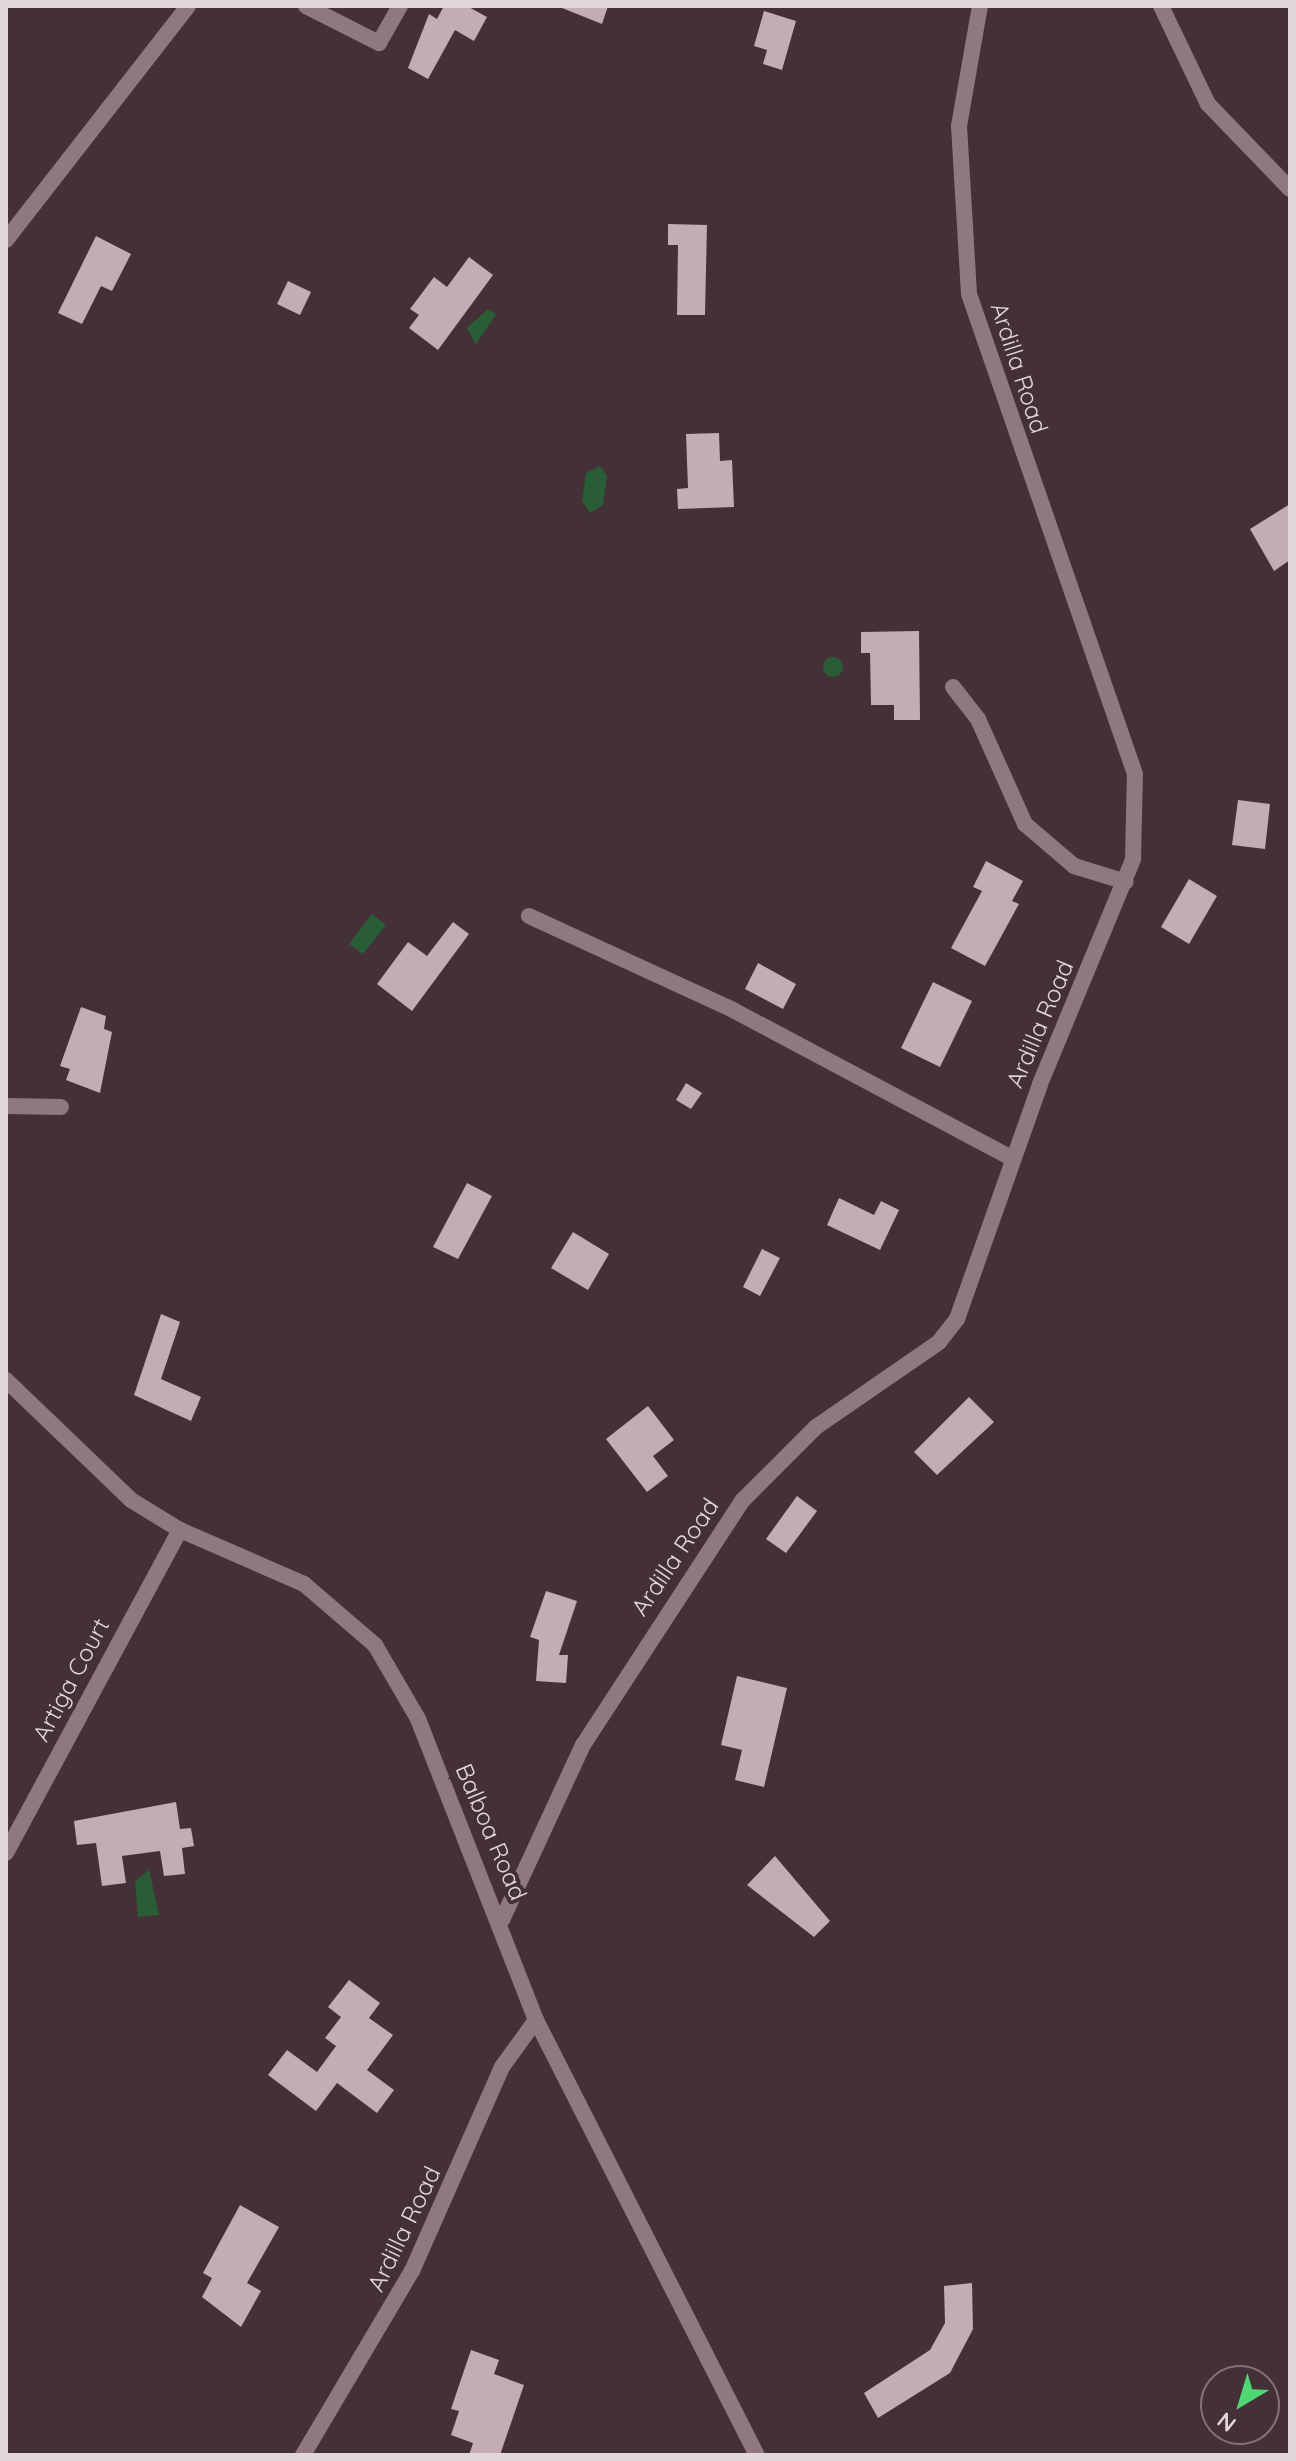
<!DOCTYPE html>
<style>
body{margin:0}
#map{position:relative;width:1296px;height:2461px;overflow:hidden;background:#443137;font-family:Quicksand,sans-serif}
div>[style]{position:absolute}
.water>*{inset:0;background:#295d35}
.round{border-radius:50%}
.building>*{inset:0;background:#c3acb2}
.minor>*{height:16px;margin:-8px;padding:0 8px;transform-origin:8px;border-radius:8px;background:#8f797f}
span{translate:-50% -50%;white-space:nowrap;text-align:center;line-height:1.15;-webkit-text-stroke:8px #443137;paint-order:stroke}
.street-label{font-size:24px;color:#e3d7da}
.frame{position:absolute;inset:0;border:8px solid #e3d7da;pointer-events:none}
.north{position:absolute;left:1200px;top:2365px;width:80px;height:80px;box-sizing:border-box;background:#443137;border:2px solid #847378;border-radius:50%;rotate:218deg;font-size:22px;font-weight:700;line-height:32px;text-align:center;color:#e3d7da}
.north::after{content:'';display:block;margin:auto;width:28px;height:36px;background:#4fd675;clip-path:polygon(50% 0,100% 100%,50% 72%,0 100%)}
</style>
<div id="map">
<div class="water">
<div style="clip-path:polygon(488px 309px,496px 314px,476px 344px,467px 328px)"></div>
<div style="clip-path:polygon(600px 466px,607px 476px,603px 505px,590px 513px,582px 501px,586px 473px)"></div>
<div class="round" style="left:823px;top:657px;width:20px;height:20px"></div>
<div style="clip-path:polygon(372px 914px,386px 925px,363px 954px,349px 944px)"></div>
<div style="clip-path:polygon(149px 1870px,159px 1915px,138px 1917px,135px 1881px)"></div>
</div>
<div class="building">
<div style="clip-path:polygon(444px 6px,467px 6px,487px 17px,474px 41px,455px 30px,428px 79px,408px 68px,429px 14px,437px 19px)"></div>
<div style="clip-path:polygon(557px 6px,608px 6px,602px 24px)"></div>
<div style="clip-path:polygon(764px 11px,796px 21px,782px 70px,763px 64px,767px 50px,754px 46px)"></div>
<div style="clip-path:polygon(668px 224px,707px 225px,705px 315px,677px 315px,678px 245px,668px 245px)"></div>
<div style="clip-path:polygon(96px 236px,131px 254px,112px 291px,101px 286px,82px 324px,58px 313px)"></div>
<div style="clip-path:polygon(469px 257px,493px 275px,438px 350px,409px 328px,419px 315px,410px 309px,434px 277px,447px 287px)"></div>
<div style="clip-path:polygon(288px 281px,311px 292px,300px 315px,277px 304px)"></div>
<div style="clip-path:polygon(719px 433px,720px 461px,732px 460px,734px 507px,678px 509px,677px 489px,688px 488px,686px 434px)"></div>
<div style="clip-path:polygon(1290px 504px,1290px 560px,1274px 571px,1250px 529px)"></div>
<div style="clip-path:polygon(919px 631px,920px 720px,894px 720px,894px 705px,871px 705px,870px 653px,861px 653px,861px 632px)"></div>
<div style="clip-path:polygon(1238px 800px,1270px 804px,1265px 849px,1232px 845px)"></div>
<div style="clip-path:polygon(986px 861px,1023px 881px,1012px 901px,1019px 904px,985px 966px,951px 948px,982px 891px,973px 887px)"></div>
<div style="clip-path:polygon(1189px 879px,1217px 896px,1189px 944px,1161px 927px)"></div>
<div style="clip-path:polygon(453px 922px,469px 934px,412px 1011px,377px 984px,408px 942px,427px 956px)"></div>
<div style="clip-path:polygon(758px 963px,796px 984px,783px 1009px,745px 989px)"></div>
<div style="clip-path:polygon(933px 982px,972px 1001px,940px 1067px,901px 1048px)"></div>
<div style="clip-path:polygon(81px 1007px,106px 1016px,104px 1029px,112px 1032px,100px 1093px,66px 1080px,70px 1069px,60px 1066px)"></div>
<div style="clip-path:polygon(686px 1083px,702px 1093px,691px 1109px,676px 1100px)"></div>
<div style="clip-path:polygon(467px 1183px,492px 1196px,458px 1259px,433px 1247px)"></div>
<div style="clip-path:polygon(839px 1198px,874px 1215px,881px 1201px,899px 1210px,880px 1250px,827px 1225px)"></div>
<div style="clip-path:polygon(573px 1232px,609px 1254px,588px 1290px,551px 1268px)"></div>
<div style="clip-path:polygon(762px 1249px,780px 1258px,760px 1296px,743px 1287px)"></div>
<div style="clip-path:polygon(161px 1314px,180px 1322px,161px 1379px,201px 1397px,191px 1421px,134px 1395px)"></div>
<div style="clip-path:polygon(969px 1397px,994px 1422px,937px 1475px,914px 1452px)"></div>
<div style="clip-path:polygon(648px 1406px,674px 1440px,653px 1456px,668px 1476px,647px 1492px,606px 1439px)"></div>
<div style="clip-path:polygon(797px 1496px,817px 1511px,786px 1553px,766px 1539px)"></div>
<div style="clip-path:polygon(546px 1591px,577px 1601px,559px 1655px,568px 1655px,566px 1683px,536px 1681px,539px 1640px,530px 1637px)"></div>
<div style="clip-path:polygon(737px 1676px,787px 1688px,764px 1787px,735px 1780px,742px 1750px,721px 1745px)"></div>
<div style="clip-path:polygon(176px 1802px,180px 1829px,191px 1828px,194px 1846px,182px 1848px,185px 1874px,164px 1876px,160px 1851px,122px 1856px,126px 1883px,102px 1886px,96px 1843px,77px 1845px,74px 1821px)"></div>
<div style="clip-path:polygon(775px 1856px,830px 1921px,814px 1937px,747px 1885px)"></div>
<div style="clip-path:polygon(349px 1980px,380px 2003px,369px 2018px,393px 2035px,367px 2070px,394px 2090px,377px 2113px,337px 2083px,316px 2111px,268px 2075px,287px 2050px,317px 2072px,336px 2046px,325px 2038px,341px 2017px,328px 2007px)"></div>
<div style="clip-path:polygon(240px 2205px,279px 2227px,247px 2283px,261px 2291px,241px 2327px,202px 2297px,212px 2278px,203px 2273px)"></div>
<div style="clip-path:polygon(972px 2283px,973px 2329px,950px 2373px,878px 2418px,864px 2393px,930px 2350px,945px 2323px,944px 2286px)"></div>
<div style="clip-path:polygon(471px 2350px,499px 2360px,494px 2374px,524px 2385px,500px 2455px,469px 2455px,473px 2443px,451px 2435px,459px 2411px,451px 2409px)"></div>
</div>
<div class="minor">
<div style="left:306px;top:6px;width:82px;rotate:26.9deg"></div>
<div style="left:379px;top:43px;width:43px;rotate:-60.4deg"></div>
<div style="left:1161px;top:6px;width:109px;rotate:64.4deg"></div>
<div style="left:1208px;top:104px;width:118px;rotate:46deg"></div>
<div style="left:6px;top:240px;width:296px;rotate:-52.1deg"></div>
<div style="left:953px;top:687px;width:41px;rotate:52deg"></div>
<div style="left:978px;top:719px;width:115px;rotate:65.9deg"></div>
<div style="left:1025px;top:824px;width:65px;rotate:40.6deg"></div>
<div style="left:1074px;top:866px;width:54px;rotate:17.1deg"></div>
<div style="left:529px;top:916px;width:225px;rotate:24.7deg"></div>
<div style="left:733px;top:1010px;width:315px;rotate:28deg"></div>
<div style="left:6px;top:1106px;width:55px;rotate:1deg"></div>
<div style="left:6px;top:1380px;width:173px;rotate:43.8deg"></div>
<div style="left:131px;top:1500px;width:57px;rotate:31.5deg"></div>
<div style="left:180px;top:1530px;width:135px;rotate:23.5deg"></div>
<div style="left:304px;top:1584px;width:94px;rotate:40.7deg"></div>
<div style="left:375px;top:1645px;width:86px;rotate:59.8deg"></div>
<div style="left:418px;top:1719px;width:323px;rotate:68.6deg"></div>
<div style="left:536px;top:2020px;width:488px;rotate:63.1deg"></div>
<div style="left:6px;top:1853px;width:367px;rotate:-61.7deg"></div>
<div style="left:502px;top:1920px;width:193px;rotate:-65.2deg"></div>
<div style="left:583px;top:1745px;width:293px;rotate:-56.9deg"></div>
<div style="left:743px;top:1500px;width:103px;rotate:-45deg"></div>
<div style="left:816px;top:1427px;width:150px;rotate:-34.6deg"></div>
<div style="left:939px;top:1342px;width:29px;rotate:-52deg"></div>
<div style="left:957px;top:1319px;width:249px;rotate:-70.5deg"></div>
<div style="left:1040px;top:1084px;width:243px;rotate:-67.5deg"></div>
<div style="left:1133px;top:859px;width:85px;rotate:-88.7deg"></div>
<div style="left:1135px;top:774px;width:508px;rotate:-109.08deg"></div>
<div style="left:969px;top:294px;width:168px;rotate:-93.4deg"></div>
<div style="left:959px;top:126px;width:122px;rotate:-80.1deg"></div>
<div style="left:303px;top:2455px;width:214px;rotate:-59.4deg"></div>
<div style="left:412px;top:2271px;width:223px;rotate:-66.2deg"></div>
<div style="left:502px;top:2067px;width:58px;rotate:-54.1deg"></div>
</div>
<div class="street-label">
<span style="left:1019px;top:368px;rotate:72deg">Ardilla Road</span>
<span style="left:1040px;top:1024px;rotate:-67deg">Ardilla Road</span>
<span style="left:675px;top:1557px;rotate:-56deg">Ardilla Road</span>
<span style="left:71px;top:1680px;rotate:-62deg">Artiga Court</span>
<span style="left:491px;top:1832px;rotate:67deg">Balboa Road</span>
<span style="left:404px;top:2229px;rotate:-64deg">Ardilla Road</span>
</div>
<div class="frame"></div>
<div class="north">N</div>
</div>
